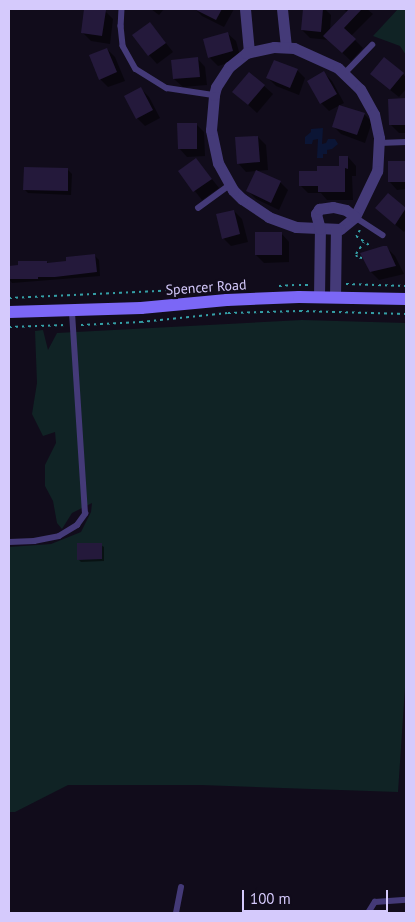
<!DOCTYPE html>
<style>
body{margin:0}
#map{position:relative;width:415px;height:922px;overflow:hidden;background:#110c1b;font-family:"PT Sans",sans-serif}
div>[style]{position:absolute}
.green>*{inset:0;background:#102325}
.water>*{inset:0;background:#0b1535}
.shadow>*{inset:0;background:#0007}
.building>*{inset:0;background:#24193b}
.path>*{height:2px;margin-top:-1px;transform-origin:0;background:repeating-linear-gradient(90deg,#349fa6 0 2.5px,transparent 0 6.5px)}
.lane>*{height:5.5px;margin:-2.75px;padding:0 2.75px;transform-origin:2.75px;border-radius:2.75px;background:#443a78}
.street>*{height:11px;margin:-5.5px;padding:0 5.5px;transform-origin:5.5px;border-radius:5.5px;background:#443a78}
.secondary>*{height:12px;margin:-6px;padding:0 6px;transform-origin:6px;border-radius:6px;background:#7b67f6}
span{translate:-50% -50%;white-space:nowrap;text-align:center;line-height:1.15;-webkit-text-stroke:4.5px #110c1b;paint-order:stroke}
.street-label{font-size:14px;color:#d5cafc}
.frame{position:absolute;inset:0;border:10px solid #d5cafc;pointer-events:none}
.scale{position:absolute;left:242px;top:890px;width:146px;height:22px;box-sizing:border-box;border:2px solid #d5cafc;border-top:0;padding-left:6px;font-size:15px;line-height:18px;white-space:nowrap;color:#d5cafc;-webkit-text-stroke:4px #110c1b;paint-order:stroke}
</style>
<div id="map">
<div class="green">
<div style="clip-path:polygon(398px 9px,406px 9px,406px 55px,400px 46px,373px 36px)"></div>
<div style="clip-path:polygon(302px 320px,406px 323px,406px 673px,398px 792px,201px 785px,68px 785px,15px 812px,9px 812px,9px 547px,51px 544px,81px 532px,91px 512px,92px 503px,72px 513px,62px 529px,57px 523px,53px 501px,45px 486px,45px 465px,56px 443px,55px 432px,43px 436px,32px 414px,37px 383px,35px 331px,43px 330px,48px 350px,57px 333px)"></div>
</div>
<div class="water">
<div style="clip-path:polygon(323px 128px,322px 144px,326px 143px,328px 139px,335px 139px,338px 144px,332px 149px,327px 150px,327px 154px,323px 154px,323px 158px,317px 158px,318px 139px,313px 140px,312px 144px,305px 144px,305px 137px,311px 132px,311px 129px)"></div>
</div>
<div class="shadow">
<div style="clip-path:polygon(86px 9px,105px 11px,113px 19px,110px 44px,91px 41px,83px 33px)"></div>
<div style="clip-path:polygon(151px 9px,164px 9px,159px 15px)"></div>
<div style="clip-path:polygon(195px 9px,234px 9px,224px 27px,202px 16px)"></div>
<div style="clip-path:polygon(304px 9px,325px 9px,331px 15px,330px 31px,347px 12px,343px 9px,367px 9px,373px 14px,351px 36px,363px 48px,351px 61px,329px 40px,310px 38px,302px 30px)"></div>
<div style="clip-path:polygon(150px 23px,173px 52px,157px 64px,149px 55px)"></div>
<div style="clip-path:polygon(227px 33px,236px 41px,241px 59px,218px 66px,209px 57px)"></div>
<div style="clip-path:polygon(107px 49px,115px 57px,125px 81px,108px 87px,100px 79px)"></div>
<div style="clip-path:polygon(197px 58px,205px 67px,207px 85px,183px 87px,174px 79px,173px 61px)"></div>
<div style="clip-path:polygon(384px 58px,406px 77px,406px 89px,399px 97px,380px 82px)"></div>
<div style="clip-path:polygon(297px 70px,305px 78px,299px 95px,276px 86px,268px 78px)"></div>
<div style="clip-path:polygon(324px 73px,332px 81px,344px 103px,329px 111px,321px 103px)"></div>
<div style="clip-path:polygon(264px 86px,273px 94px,257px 113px,234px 92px)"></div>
<div style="clip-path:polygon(141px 89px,149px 97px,160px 118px,145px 126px,137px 118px)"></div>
<div style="clip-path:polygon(406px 99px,406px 133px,399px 133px,391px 125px,389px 100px)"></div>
<div style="clip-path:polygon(364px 114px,372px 122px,365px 143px,341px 134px,333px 126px)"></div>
<div style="clip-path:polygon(196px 124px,204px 132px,205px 156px,187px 157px,179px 148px)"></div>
<div style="clip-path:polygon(258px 137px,266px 145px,268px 170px,246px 172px,238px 163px)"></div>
<div style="clip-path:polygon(348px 157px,356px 166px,356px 176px,352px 176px,353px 200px,327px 200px,321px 193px,308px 193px,300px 185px,318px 172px,340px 168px)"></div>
<div style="clip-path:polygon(196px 159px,219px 188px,202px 200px,179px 171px)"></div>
<div style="clip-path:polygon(389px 162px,406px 162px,406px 189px,397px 190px,389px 181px)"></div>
<div style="clip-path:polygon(68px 170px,72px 174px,71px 195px,28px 193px,24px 189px)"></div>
<div style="clip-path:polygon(280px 182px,288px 190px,279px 210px,256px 199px,248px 191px)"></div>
<div style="clip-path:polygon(388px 195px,406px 210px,406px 229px,404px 232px,385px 216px)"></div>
<div style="clip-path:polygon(234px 211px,242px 219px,248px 242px,231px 246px,223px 238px)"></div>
<div style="clip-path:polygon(281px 233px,289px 242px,289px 262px,264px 263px,256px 255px)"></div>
<div style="clip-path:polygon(387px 248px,395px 256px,404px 274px,379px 280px,371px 272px)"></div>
<div style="clip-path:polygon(95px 256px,99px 260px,100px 276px,12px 283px,9px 279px,9px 267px,47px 262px,49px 264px,67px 262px)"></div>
<div style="clip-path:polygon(101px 545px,104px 547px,104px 561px,81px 562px,78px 559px)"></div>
</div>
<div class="building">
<div style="clip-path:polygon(84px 9px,106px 10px,102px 36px,81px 33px)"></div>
<div style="clip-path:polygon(194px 9px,222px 9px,216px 20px)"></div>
<div style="clip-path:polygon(303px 9px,323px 9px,321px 32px,301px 30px)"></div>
<div style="clip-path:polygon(349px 9px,362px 9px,344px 28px,356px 39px,342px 53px,323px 36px)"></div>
<div style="clip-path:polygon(150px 22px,166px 43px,148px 56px,132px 35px)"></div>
<div style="clip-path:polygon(228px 32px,233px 51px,208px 58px,203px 39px)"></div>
<div style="clip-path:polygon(107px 48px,117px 72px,99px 80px,89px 55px)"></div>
<div style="clip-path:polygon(198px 57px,200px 77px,173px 79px,171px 60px)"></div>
<div style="clip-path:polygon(384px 57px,404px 73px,390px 90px,370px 74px)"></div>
<div style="clip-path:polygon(274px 60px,298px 69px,290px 88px,266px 78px)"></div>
<div style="clip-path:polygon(324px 71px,337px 94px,320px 104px,307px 81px)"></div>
<div style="clip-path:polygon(249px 72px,265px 85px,248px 105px,232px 92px)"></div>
<div style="clip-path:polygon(141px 87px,153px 110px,136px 119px,124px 96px)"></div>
<div style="clip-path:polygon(406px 98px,406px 125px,389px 125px,388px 99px)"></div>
<div style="clip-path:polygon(339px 105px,365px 113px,357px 135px,332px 127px)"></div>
<div style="clip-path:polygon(177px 123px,197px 123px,197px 149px,178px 149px)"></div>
<div style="clip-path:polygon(258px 136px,260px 162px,237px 164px,235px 137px)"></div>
<div style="clip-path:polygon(339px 156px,348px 156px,348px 169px,345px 168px,345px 192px,318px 192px,318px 186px,299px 186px,299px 171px,317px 171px,317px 166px,339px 166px)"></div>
<div style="clip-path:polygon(196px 158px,212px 179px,193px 192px,178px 171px)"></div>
<div style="clip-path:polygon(388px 161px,406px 161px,406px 182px,388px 182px)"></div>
<div style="clip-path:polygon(24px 167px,68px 168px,68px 191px,23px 190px)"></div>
<div style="clip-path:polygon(256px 170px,281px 181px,271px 203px,246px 191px)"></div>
<div style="clip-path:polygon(388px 193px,406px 208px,395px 225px,375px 208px)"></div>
<div style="clip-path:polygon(234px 210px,240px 234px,222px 239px,216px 214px)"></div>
<div style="clip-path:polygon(255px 232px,282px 232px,282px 255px,255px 255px)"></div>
<div style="clip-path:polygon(383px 246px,387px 246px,396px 266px,370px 272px,360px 253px)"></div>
<div style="clip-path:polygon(95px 254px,97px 272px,55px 277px,38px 277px,38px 279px,9px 279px,9px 266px,18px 265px,18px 261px,47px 261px,47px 263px,66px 261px,66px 257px)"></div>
<div style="clip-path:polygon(77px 543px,102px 543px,102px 559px,77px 560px)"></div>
</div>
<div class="path">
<div style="left:360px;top:230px;width:7px;rotate:124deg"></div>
<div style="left:356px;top:236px;width:19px;rotate:35deg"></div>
<div style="left:362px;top:258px;width:5px;rotate:-169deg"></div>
<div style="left:357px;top:257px;width:3px;rotate:-108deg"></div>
<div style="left:356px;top:254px;width:14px;rotate:-56deg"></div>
<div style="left:346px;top:284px;width:60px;rotate:1.9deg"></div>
<div style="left:299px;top:285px;width:10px"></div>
<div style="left:279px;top:286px;width:15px;rotate:-4deg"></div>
<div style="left:9px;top:298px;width:213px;rotate:-2.7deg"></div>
<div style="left:81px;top:325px;width:60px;rotate:-2.9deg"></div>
<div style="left:141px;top:322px;width:87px;rotate:-5.9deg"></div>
<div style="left:228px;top:313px;width:72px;rotate:-1.6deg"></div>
<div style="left:300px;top:311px;width:106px;rotate:1.6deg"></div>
<div style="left:9px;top:327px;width:57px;rotate:-2deg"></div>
</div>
<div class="lane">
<div style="left:122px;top:9px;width:17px;rotate:93deg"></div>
<div style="left:121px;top:26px;width:20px;rotate:84deg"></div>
<div style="left:123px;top:46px;width:26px;rotate:61deg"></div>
<div style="left:136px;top:69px;width:36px;rotate:32deg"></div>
<div style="left:167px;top:88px;width:48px;rotate:8.5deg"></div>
<div style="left:345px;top:73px;width:39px;rotate:-46deg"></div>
<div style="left:379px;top:143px;width:27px;rotate:-2deg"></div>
<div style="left:198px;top:208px;width:39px;rotate:-36deg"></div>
<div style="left:355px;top:217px;width:33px;rotate:33deg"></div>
<div style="left:9px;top:542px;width:25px;rotate:-2deg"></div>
<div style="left:34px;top:541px;width:25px;rotate:-11deg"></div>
<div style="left:59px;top:536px;width:21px;rotate:-31deg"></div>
<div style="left:77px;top:525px;width:14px;rotate:-54deg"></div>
<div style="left:85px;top:514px;width:203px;rotate:-93.7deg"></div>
<div style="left:176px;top:913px;width:26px;rotate:-79deg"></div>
<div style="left:368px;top:913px;width:13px;rotate:-58deg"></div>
<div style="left:375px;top:902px;width:31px;rotate:-4deg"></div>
</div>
<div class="street">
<div style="left:245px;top:9px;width:43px;rotate:84.7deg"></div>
<div style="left:282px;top:9px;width:38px;rotate:84deg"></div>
<div style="left:274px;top:47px;width:20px;rotate:3deg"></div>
<div style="left:294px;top:48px;width:48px;rotate:24.4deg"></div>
<div style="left:338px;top:68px;width:30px;rotate:44deg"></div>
<div style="left:360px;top:89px;width:29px;rotate:61deg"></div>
<div style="left:374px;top:114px;width:25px;rotate:78deg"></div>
<div style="left:379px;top:138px;width:33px;rotate:93deg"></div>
<div style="left:377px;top:171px;width:51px;rotate:115.6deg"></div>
<div style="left:355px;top:217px;width:19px;rotate:141deg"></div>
<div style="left:340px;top:229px;width:44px;rotate:-177.4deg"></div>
<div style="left:296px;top:227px;width:29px;rotate:-160deg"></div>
<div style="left:269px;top:217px;width:32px;rotate:-146deg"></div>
<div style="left:242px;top:199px;width:13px;rotate:-135deg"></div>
<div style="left:233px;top:190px;width:31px;rotate:-119deg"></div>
<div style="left:218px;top:163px;width:34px;rotate:-102deg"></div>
<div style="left:211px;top:130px;width:35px;rotate:-85deg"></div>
<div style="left:214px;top:95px;width:8px;rotate:-76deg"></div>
<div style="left:216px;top:87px;width:24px;rotate:-57deg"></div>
<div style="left:229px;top:67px;width:22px;rotate:-39deg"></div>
<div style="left:246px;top:53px;width:29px;rotate:-12deg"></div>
<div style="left:319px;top:297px;width:68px;rotate:-89.2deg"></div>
<div style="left:320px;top:229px;width:16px;rotate:-105deg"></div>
<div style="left:316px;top:214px;width:6px;rotate:-59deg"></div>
<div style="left:319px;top:209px;width:14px;rotate:-8deg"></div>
<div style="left:333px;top:207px;width:13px;rotate:13deg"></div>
<div style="left:346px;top:210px;width:11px;rotate:38deg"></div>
<div style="left:335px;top:297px;width:68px;rotate:-89.2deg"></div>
</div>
<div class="secondary">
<div style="left:9px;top:312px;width:132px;rotate:-1.7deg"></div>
<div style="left:141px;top:308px;width:86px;rotate:-5.3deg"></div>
<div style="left:227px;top:300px;width:72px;rotate:-2.4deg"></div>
<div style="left:299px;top:297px;width:107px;rotate:1.1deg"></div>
</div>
<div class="street-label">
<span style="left:206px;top:287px;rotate:-4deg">Spencer Road</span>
</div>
<div class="frame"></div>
<div class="scale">100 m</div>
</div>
